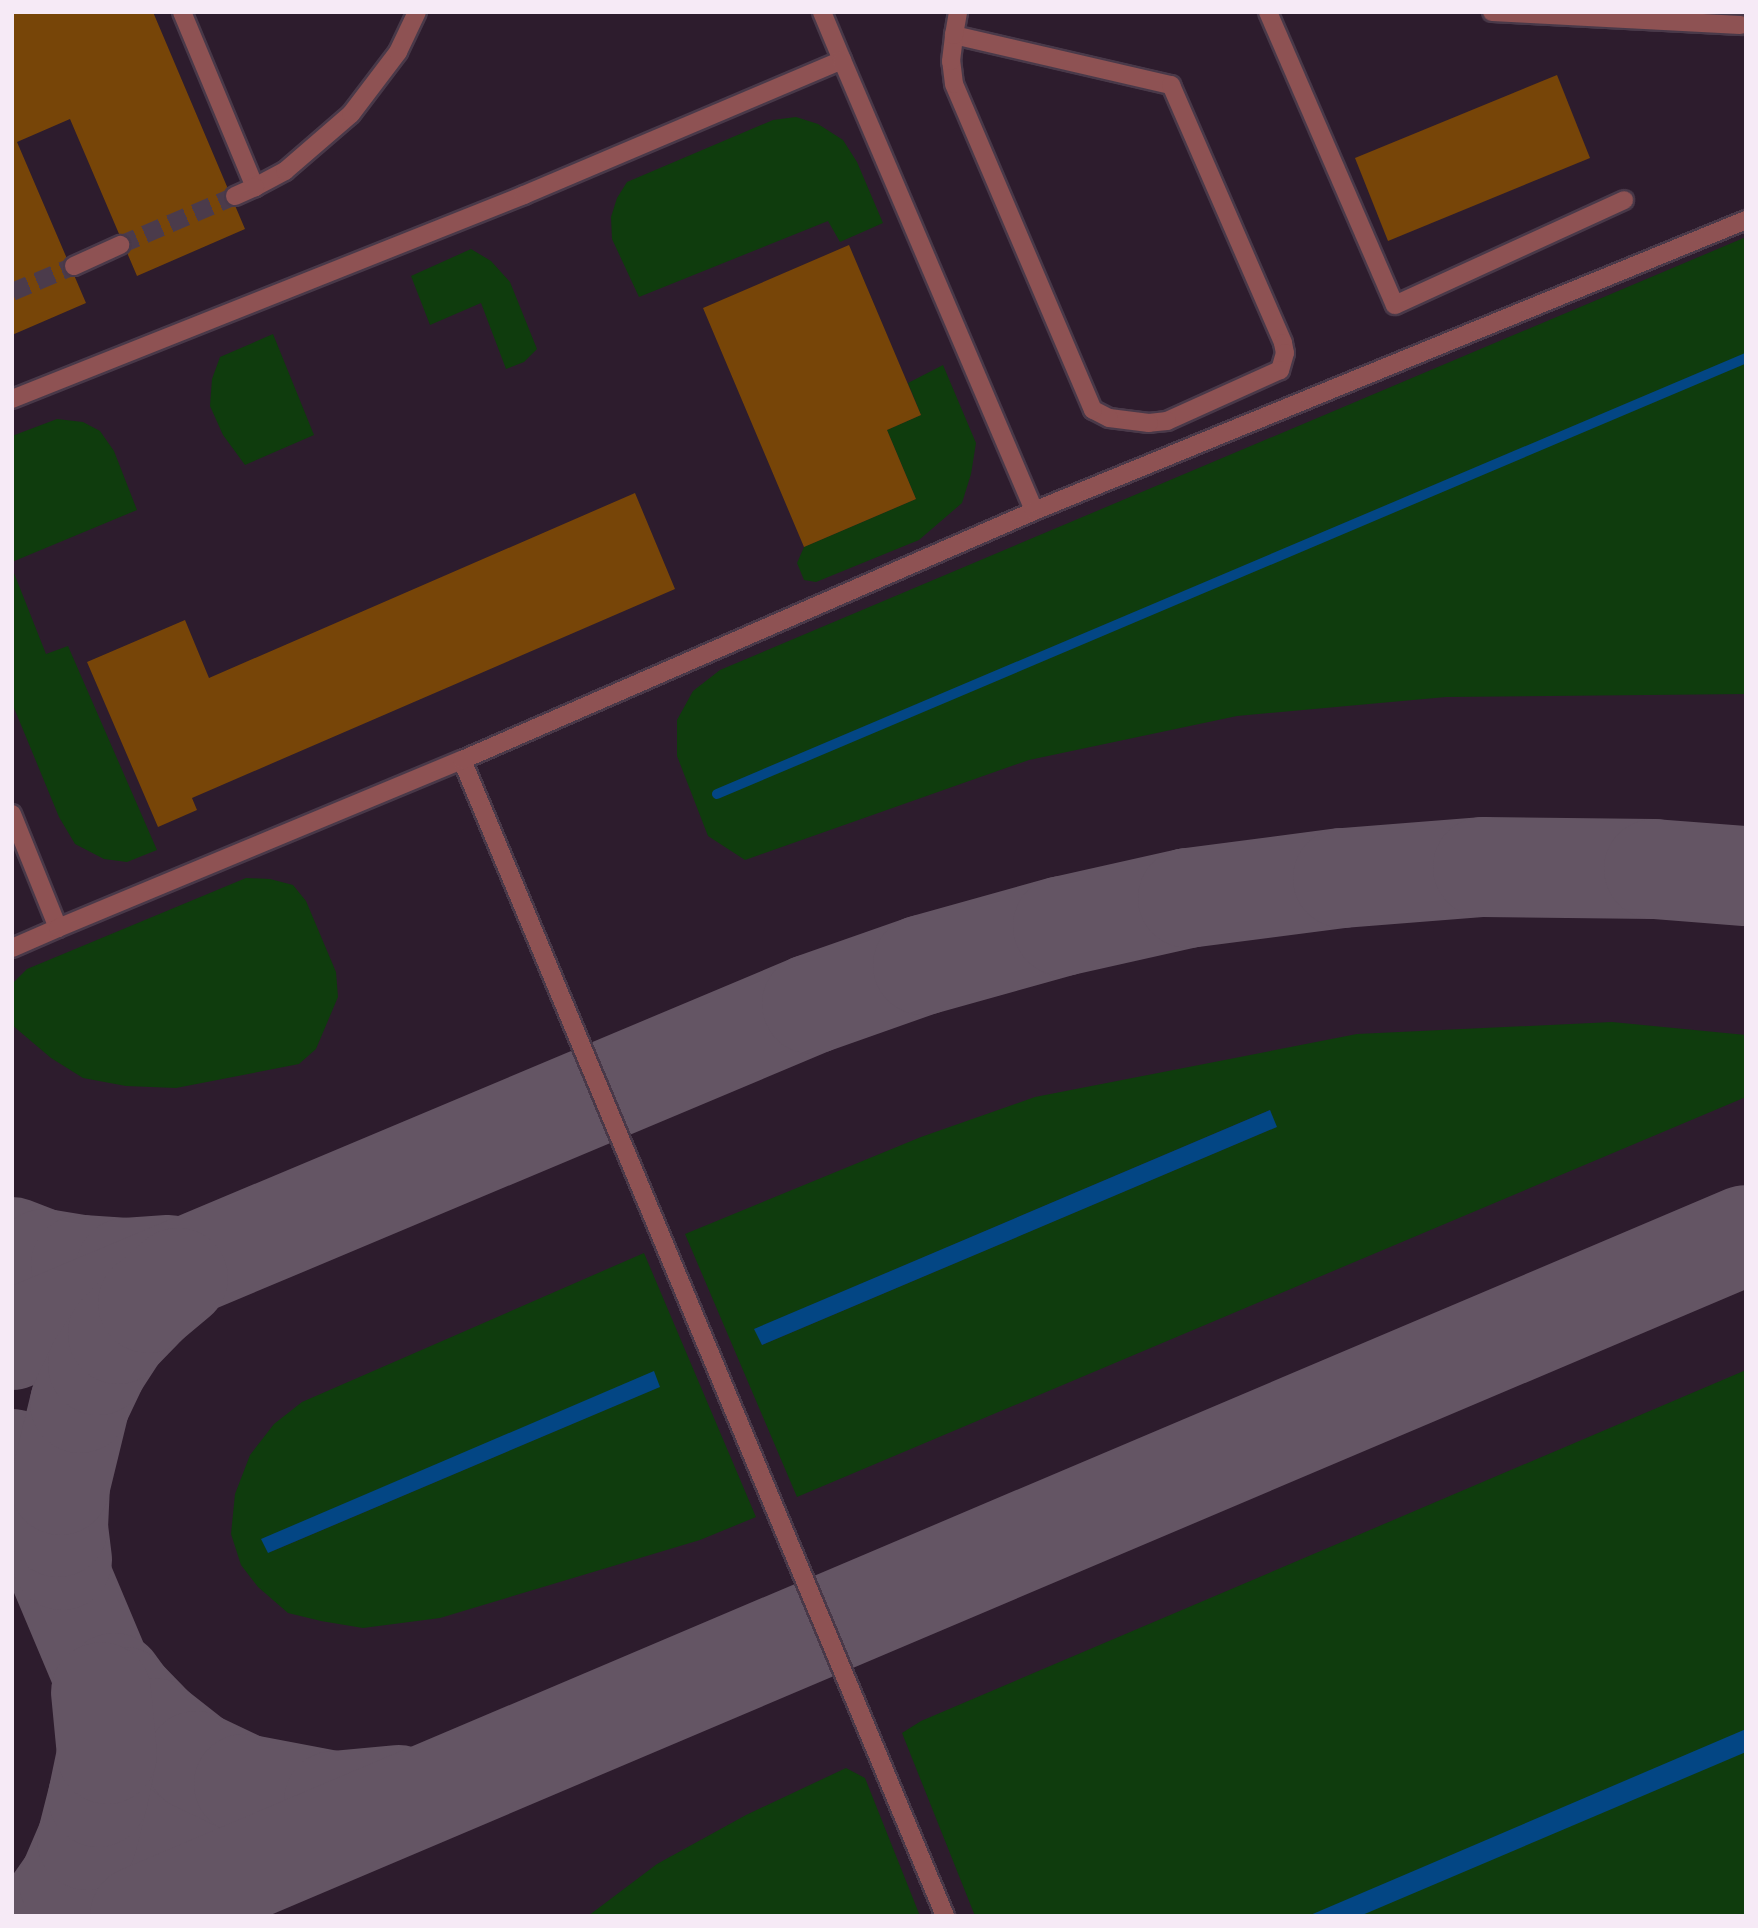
<!DOCTYPE html>
<style>
body{margin:0}
#map{position:relative;width:1758px;height:1928px;overflow:hidden;background:#2d1c2d;font-family:"Source Sans 3",sans-serif}
div>[style]{position:absolute}
.green>*{inset:0;background:#0f3c0d}
.water>*{inset:0;background:#034684}
.stream>*{height:10px;margin:-5px;padding:0 5px;transform-origin:5px;border-radius:5px;background:#034684}
.taxiway>*{height:100px;margin:-50px;padding:0 50px;transform-origin:50px;border-radius:50px;background:#645564}
.building>*{inset:0;background:#774508}
.minor-tunnel>*{height:18px;margin-top:-9px;transform-origin:0;background:repeating-linear-gradient(90deg,#4b3b4b 0 18px,transparent 0 27px)}
.roads{filter:drop-shadow(2px 0 #493949) drop-shadow(-2px 0 #493949) drop-shadow(0 2px #493949) drop-shadow(0 -2px #493949)}
.minor>*{height:18px;margin:-9px;padding:0 9px;transform-origin:9px;border-radius:9px;background:#8e5253}
span{translate:-50% -50%;white-space:nowrap;text-align:center;line-height:1.15;-webkit-text-stroke:5px #2d1c2d;paint-order:stroke}
.frame{position:absolute;inset:0;border:14px solid #f6eaf6;pointer-events:none}
</style>
<div id="map">
<div class="green">
<div style="clip-path:polygon(796px 117px,818px 124px,843px 140px,857px 162px,883px 223px,840px 242px,828px 221px,639px 297px,612px 239px,611px 217px,617px 198px,627px 182px,773px 120px)"></div>
<div style="clip-path:polygon(1746px 237px,1746px 694px,1446px 697px,1237px 716px,1029px 760px,745px 860px,708px 836px,677px 756px,677px 720px,693px 691px,720px 670px)"></div>
<div style="clip-path:polygon(471px 249px,491px 261px,510px 282px,537px 349px,524px 362px,506px 369px,481px 303px,430px 325px,411px 276px)"></div>
<div style="clip-path:polygon(273px 334px,314px 435px,245px 465px,223px 435px,210px 406px,212px 379px,220px 357px)"></div>
<div style="clip-path:polygon(943px 365px,976px 443px,971px 474px,962px 503px,919px 540px,816px 582px,804px 580px,797px 563px,804px 547px,916px 499px,887px 430px,921px 415px,908px 383px)"></div>
<div style="clip-path:polygon(57px 419px,83px 422px,100px 431px,114px 451px,137px 510px,12px 562px,12px 436px)"></div>
<div style="clip-path:polygon(12px 568px,46px 654px,68px 646px,157px 850px,127px 862px,104px 859px,75px 844px,59px 817px,12px 703px)"></div>
<div style="clip-path:polygon(246px 878px,270px 879px,293px 885px,306px 901px,336px 972px,338px 997px,316px 1049px,299px 1064px,176px 1088px,126px 1086px,83px 1078px,51px 1058px,12px 1025px,12px 984px,27px 969px)"></div>
<div style="clip-path:polygon(evenodd,1612px 1022px,1746px 1035px,1746px 1097px,797px 1497px,685px 1234px,921px 1137px,1035px 1097px,1357px 1034px,1612px 1022px,1270px 1110px,1276px 1127px,762px 1345px,755px 1329px,1270px 1110px)"></div>
<div style="clip-path:polygon(evenodd,644px 1253px,756px 1517px,700px 1540px,440px 1618px,363px 1628px,321px 1621px,288px 1613px,258px 1587px,241px 1565px,231px 1534px,235px 1494px,250px 1455px,274px 1424px,302px 1402px,644px 1253px,653px 1372px,659px 1387px,268px 1553px,653px 1372px)"></div>
<div style="clip-path:polygon(1746px 1370px,1746px 1916px,975px 1916px,902px 1733px,921px 1721px)"></div>
<div style="clip-path:polygon(846px 1768px,865px 1778px,920px 1916px,588px 1916px,657px 1864px,746px 1815px)"></div>
</div>
<div class="water">
<div style="clip-path:polygon(1270px 1110px,1277px 1127px,762px 1345px,754px 1329px)"></div>
<div style="clip-path:polygon(654px 1371px,660px 1387px,268px 1553px,261px 1539px)"></div>
<div style="clip-path:polygon(1746px 1729px,1746px 1752px,1360px 1916px,1308px 1916px)"></div>
</div>
<div class="stream">
<div style="left:717px;top:794px;width:1118px;rotate:-22.96deg"></div>
</div>
<div class="taxiway">
<div style="left:12px;top:1247px;width:34px;rotate:21deg"></div>
<div style="left:44px;top:1259px;width:37px;rotate:9deg"></div>
<div style="left:81px;top:1265px;width:45px;rotate:3.8deg"></div>
<div style="left:126px;top:1268px;width:43px;rotate:-4deg"></div>
<div style="left:12px;top:1340px;width:868px;rotate:-22.78deg"></div>
<div style="left:812px;top:1004px;width:118px;rotate:-19.4deg"></div>
<div style="left:923px;top:965px;width:145px;rotate:-15.6deg"></div>
<div style="left:1063px;top:926px;width:128px;rotate:-12.6deg"></div>
<div style="left:1188px;top:898px;width:156px;rotate:-7.4deg"></div>
<div style="left:1343px;top:878px;width:140px;rotate:-4.5deg"></div>
<div style="left:1483px;top:867px;width:171px;rotate:0.7deg"></div>
<div style="left:1654px;top:869px;width:92px;rotate:4.4deg"></div>
<div style="left:12px;top:1459px;width:496px;rotate:67.2deg"></div>
<div style="left:62px;top:1560px;width:33px;rotate:-97deg"></div>
<div style="left:58px;top:1527px;width:42px;rotate:-87.3deg"></div>
<div style="left:60px;top:1485px;width:84px;rotate:-76.3deg"></div>
<div style="left:80px;top:1403px;width:42px;rotate:-64.7deg"></div>
<div style="left:98px;top:1365px;width:37px;rotate:-57deg"></div>
<div style="left:118px;top:1334px;width:43px;rotate:-45.9deg"></div>
<div style="left:148px;top:1303px;width:39px;rotate:-40deg"></div>
<div style="left:114px;top:1683px;width:17px;rotate:54deg"></div>
<div style="left:124px;top:1697px;width:43px;rotate:45.9deg"></div>
<div style="left:154px;top:1728px;width:53px;rotate:38.2deg"></div>
<div style="left:196px;top:1761px;width:53px;rotate:25.6deg"></div>
<div style="left:244px;top:1784px;width:92px;rotate:10.7deg"></div>
<div style="left:334px;top:1801px;width:65px;rotate:-5.3deg"></div>
<div style="left:45px;top:1916px;width:42px;rotate:-54.8deg"></div>
<div style="left:69px;top:1882px;width:46px;rotate:-66.8deg"></div>
<div style="left:87px;top:1840px;width:44px;rotate:-75.7deg"></div>
<div style="left:98px;top:1797px;width:44px;rotate:-78.2deg"></div>
<div style="left:107px;top:1754px;width:62px;rotate:-95.5deg"></div>
<div style="left:140px;top:1916px;width:1744px;rotate:-22.98deg"></div>
</div>
<div class="building">
<div style="clip-path:polygon(12px 12px,153px 12px,245px 229px,137px 276px,70px 119px,17px 142px,86px 303px,12px 335px)"></div>
<div style="clip-path:polygon(1557px 75px,1590px 158px,1388px 241px,1355px 158px)"></div>
<div style="clip-path:polygon(849px 245px,921px 415px,887px 430px,916px 499px,804px 547px,703px 308px)"></div>
<div style="clip-path:polygon(635px 493px,675px 589px,192px 798px,197px 810px,158px 827px,87px 662px,185px 620px,209px 678px)"></div>
</div>
<div class="minor-tunnel">
<div style="left:120px;top:245px;width:125px;rotate:-23.1deg"></div>
<div style="left:12px;top:292px;width:67px;rotate:-22.8deg"></div>
</div>
<div class="roads">
<div class="minor">
<div style="left:182px;top:12px;width:190px;rotate:67.4deg"></div>
<div style="left:255px;top:187px;width:34px;rotate:-28deg"></div>
<div style="left:285px;top:171px;width:87px;rotate:-40.8deg"></div>
<div style="left:351px;top:114px;width:78px;rotate:-52.8deg"></div>
<div style="left:398px;top:52px;width:44px;rotate:-64.6deg"></div>
<div style="left:822px;top:12px;width:52px;rotate:67.4deg"></div>
<div style="left:1268px;top:12px;width:319px;rotate:66.6deg"></div>
<div style="left:1395px;top:305px;width:252px;rotate:-24.6deg"></div>
<div style="left:1492px;top:12px;width:249px;rotate:3deg"></div>
<div style="left:954px;top:35px;width:223px;rotate:13deg"></div>
<div style="left:1171px;top:85px;width:281px;rotate:66.5deg"></div>
<div style="left:1283px;top:343px;width:10px;rotate:79deg"></div>
<div style="left:1285px;top:353px;width:18px;rotate:106deg"></div>
<div style="left:1280px;top:370px;width:124px;rotate:155.7deg"></div>
<div style="left:1167px;top:421px;width:18px;rotate:174deg"></div>
<div style="left:1149px;top:423px;width:40px;rotate:-172.9deg"></div>
<div style="left:1109px;top:418px;width:18px;rotate:-153deg"></div>
<div style="left:1093px;top:410px;width:354px;rotate:-113.1deg"></div>
<div style="left:954px;top:84px;width:23px;rotate:-97deg"></div>
<div style="left:951px;top:61px;width:26px;rotate:-83deg"></div>
<div style="left:954px;top:35px;width:23px;rotate:-80deg"></div>
<div style="left:235px;top:196px;width:22px;rotate:-24deg"></div>
<div style="left:74px;top:266px;width:51px;rotate:-24.5deg"></div>
<div style="left:12px;top:399px;width:551px;rotate:-21.72deg"></div>
<div style="left:524px;top:195px;width:345px;rotate:-23deg"></div>
<div style="left:842px;top:60px;width:490px;rotate:66.9deg"></div>
<div style="left:462px;top:760px;width:1253px;rotate:67.32deg"></div>
<div style="left:12px;top:814px;width:123px;rotate:68deg"></div>
<div style="left:58px;top:928px;width:50px;rotate:156.5deg"></div>
<div style="left:58px;top:928px;width:438px;rotate:-22.6deg"></div>
<div style="left:462px;top:760px;width:624px;rotate:-23.52deg"></div>
<div style="left:1034px;top:511px;width:769px;rotate:-22.23deg"></div>
</div>
</div>
<div class="frame"></div>
</div>
